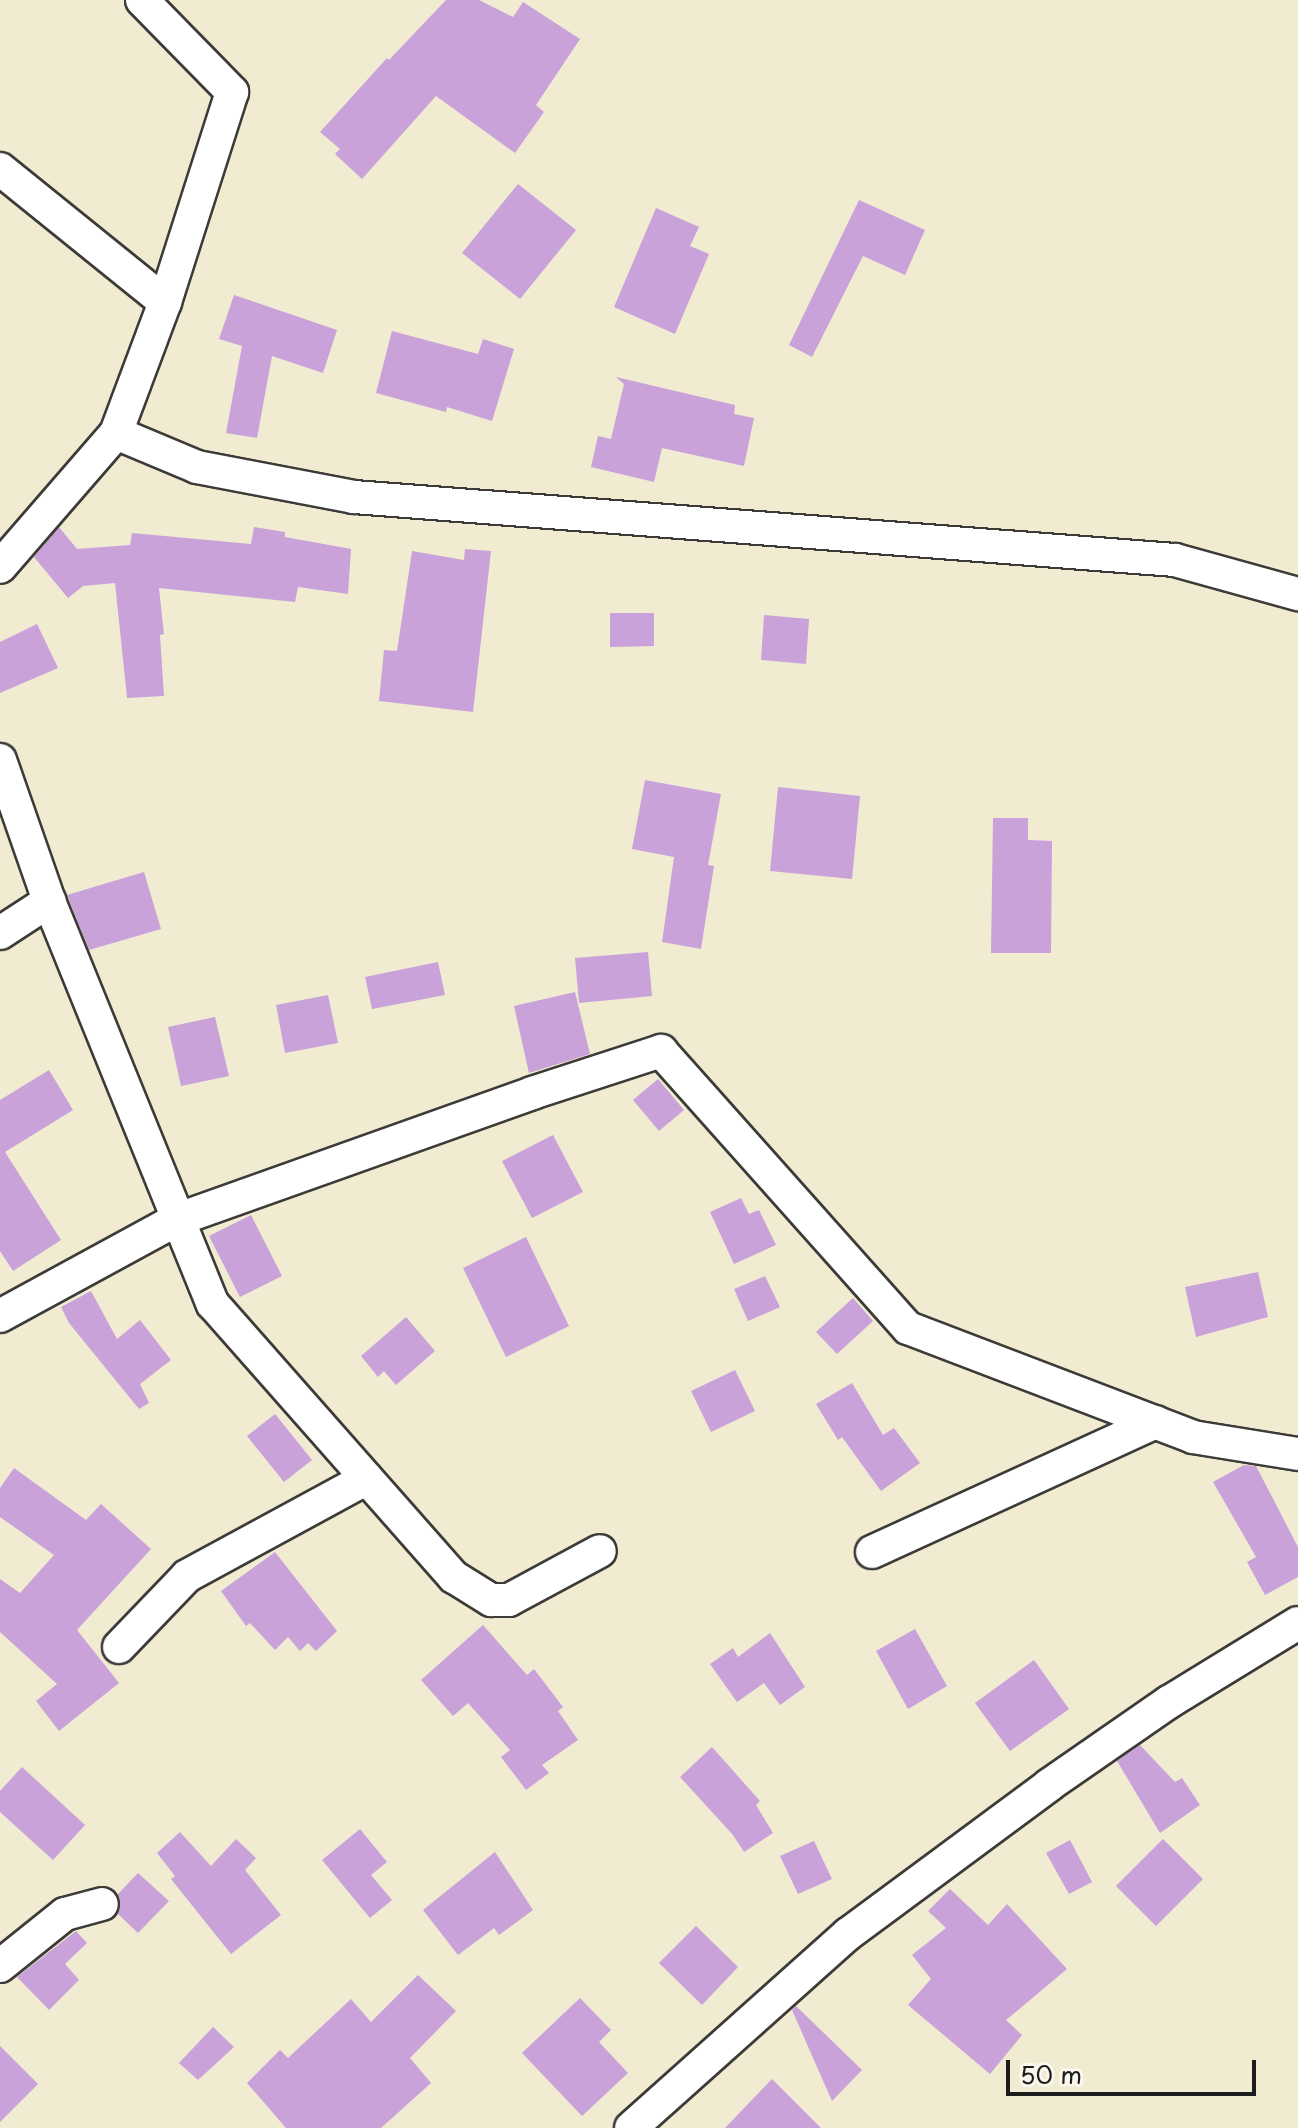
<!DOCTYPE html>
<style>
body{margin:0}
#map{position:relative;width:1298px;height:2128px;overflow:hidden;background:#f1ebd2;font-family:"Playpen Sans",sans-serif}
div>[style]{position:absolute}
.building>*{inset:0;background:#c8a2d9}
.roads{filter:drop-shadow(2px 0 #3c3b37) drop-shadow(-2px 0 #3c3b37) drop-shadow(0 2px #3c3b37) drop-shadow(0 -2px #3c3b37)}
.minor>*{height:32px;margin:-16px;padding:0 16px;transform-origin:16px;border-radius:16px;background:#fff}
span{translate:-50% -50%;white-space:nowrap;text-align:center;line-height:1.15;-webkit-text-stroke:8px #fbf7ec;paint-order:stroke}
.scale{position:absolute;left:1006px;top:2060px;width:250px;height:36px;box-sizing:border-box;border:4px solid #1c1c1c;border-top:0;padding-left:10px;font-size:24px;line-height:28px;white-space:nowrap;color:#1c1c1c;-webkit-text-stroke:6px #fbf7ec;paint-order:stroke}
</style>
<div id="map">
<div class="building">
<div style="clip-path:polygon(446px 0,479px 0,513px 17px,523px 2px,580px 39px,536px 105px,544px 112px,515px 153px,436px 96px,362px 179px,335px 154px,340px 149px,320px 132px,387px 58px,389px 60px)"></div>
<div style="clip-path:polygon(518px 184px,576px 230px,520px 299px,462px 253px)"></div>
<div style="clip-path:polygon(859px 200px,925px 230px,905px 275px,863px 256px,812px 357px,789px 345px)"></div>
<div style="clip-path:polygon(656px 208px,699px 227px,690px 246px,709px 254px,675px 334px,614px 307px)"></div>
<div style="clip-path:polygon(234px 295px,337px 330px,323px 373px,272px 356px,257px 438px,226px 433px,242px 346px,219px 339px)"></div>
<div style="clip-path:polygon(392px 331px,478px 354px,483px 339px,514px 349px,492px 421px,447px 407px,446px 412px,376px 393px)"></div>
<div style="clip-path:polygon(616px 377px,735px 405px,734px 414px,754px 418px,744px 466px,662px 448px,654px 482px,591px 467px,598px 436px,611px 439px,624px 384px)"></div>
<div style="clip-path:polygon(59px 527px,77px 549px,130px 545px,132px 533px,251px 544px,254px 527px,285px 532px,285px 537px,351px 549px,348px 594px,298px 587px,295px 602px,159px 588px,164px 634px,160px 635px,164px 696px,127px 698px,115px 583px,83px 586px,68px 598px,34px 557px)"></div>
<div style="clip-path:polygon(465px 549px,491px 551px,473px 712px,379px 701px,384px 650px,397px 651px,412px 551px,464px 560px)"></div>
<div style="clip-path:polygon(610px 613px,654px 613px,654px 646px,610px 647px)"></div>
<div style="clip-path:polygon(764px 615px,809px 619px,806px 664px,761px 660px)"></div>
<div style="clip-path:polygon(37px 624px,58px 668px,0 693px,0 642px)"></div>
<div style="clip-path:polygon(645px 780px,721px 794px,708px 865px,714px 866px,701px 949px,662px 942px,674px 857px,632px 849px)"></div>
<div style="clip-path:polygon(778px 787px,860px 796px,852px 879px,770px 871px)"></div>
<div style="clip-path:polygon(993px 818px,1028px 818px,1028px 840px,1052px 841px,1051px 953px,991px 953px)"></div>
<div style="clip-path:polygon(144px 872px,161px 929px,89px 950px,67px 895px)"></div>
<div style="clip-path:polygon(648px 952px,652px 996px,579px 1003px,575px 958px)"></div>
<div style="clip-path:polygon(438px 962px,445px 995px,372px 1009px,365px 977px)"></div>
<div style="clip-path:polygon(575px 992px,590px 1054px,529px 1073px,514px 1006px)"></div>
<div style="clip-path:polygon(328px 995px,338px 1043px,285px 1053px,276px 1005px)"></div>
<div style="clip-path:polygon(215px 1017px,229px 1076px,181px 1086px,168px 1027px)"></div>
<div style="clip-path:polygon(49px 1070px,73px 1110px,5px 1152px,61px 1240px,13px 1271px,0 1251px,0 1100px)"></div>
<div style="clip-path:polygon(658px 1079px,684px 1110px,659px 1131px,633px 1100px)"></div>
<div style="clip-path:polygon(553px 1135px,583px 1192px,532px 1218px,502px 1161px)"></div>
<div style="clip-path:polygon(741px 1198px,749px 1214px,759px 1210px,776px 1245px,734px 1264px,710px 1212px)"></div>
<div style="clip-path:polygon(251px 1215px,282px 1276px,240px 1297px,209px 1236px)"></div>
<div style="clip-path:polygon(526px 1237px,569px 1326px,506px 1357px,463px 1268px)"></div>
<div style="clip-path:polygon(1258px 1272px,1268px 1317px,1196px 1337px,1185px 1287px)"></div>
<div style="clip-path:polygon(765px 1276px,780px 1307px,748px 1321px,734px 1289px)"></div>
<div style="clip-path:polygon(91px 1291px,117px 1339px,140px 1320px,171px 1360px,140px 1384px,149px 1403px,139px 1409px,69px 1323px,61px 1307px)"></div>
<div style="clip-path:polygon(853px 1298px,873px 1321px,837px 1354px,816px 1332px)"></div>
<div style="clip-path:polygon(406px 1317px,435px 1351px,396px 1385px,384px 1371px,378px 1377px,361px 1356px)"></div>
<div style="clip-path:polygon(735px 1370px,755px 1411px,711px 1432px,691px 1391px)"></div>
<div style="clip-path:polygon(852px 1383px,883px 1435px,894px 1428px,920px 1463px,881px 1491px,842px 1437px,838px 1440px,816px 1404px)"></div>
<div style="clip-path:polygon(275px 1414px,312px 1460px,284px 1482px,247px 1436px)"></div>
<div style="clip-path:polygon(1244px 1465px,1256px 1466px,1298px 1547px,1298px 1577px,1265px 1595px,1247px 1562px,1256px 1557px,1213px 1482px)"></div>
<div style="clip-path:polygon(14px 1468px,86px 1520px,101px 1504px,151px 1549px,77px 1630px,119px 1683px,59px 1731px,36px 1701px,57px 1684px,0 1632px,0 1579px,20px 1593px,54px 1555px,0 1517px,0 1488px)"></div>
<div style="clip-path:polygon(275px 1552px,337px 1631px,316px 1651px,308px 1643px,300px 1651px,288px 1637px,275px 1650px,250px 1623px,246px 1626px,221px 1591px)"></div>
<div style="clip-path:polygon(483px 1625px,527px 1675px,534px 1669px,563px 1707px,558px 1711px,578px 1740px,542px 1765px,549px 1773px,526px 1790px,501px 1757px,510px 1750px,468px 1703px,453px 1716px,421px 1680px)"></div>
<div style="clip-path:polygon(915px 1629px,947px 1686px,908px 1709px,876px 1651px)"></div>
<div style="clip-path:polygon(770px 1633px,805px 1687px,780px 1705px,764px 1683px,737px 1702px,710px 1664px,733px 1648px,738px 1657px)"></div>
<div style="clip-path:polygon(1034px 1660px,1069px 1709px,1010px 1751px,975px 1703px)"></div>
<div style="clip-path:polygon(1140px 1745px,1175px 1782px,1182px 1778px,1200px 1805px,1160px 1833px,1117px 1761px)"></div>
<div style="clip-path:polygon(712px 1747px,760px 1801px,756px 1805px,773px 1833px,744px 1852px,733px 1835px,680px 1777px)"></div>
<div style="clip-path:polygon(22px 1767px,85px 1825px,53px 1860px,0 1812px,0 1791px)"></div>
<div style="clip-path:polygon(360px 1829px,387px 1862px,371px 1875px,392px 1900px,370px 1918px,322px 1860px)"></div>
<div style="clip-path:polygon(180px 1832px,211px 1866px,236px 1839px,256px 1858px,245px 1870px,281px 1915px,231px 1954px,171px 1879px,175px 1876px,157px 1853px)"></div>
<div style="clip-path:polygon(1163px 1839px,1203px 1879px,1156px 1926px,1116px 1886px)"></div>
<div style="clip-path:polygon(1070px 1840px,1092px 1882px,1069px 1894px,1046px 1853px)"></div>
<div style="clip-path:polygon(814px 1841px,832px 1879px,798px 1894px,780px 1856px)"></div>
<div style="clip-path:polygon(495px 1852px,533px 1910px,499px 1935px,494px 1928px,458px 1955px,423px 1910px)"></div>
<div style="clip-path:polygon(138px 1873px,169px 1901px,138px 1933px,118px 1914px,118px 1894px)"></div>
<div style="clip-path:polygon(950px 1889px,988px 1925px,1007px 1904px,1067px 1969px,1006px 2020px,1022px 2035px,990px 2074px,908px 2005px,931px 1979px,912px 1955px,946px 1928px,928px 1911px)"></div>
<div style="clip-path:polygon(696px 1926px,738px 1967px,702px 2005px,659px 1963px)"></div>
<div style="clip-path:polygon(76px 1931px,87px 1943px,65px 1964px,79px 1980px,49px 2010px,17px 1977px)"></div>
<div style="clip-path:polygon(418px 1975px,456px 2011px,410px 2058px,431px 2083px,381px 2128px,286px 2128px,247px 2083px,280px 2050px,288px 2058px,351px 1999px,371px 2022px)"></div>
<div style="clip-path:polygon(580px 1998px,611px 2030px,599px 2042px,628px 2073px,582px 2116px,522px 2053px)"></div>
<div style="clip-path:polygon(796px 2006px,862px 2070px,832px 2101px,792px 2010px)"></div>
<div style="clip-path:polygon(213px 2027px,234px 2047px,198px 2080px,179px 2063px)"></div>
<div style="clip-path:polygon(0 2046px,38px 2084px,0 2122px)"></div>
<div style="clip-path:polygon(772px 2079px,821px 2128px,725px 2128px)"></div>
</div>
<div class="roads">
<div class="minor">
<div style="left:142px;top:0;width:129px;rotate:45.6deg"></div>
<div style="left:232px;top:92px;width:220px;rotate:107.7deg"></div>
<div style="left:0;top:169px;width:212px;rotate:38.9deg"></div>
<div style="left:165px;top:302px;width:140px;rotate:110.5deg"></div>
<div style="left:116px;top:433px;width:177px;rotate:130.9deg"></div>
<div style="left:116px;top:433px;width:88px;rotate:22.8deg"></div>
<div style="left:197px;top:467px;width:160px;rotate:10.8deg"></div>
<div style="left:354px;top:497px;width:823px;rotate:4.39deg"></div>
<div style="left:1175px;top:560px;width:128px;rotate:15.5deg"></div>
<div style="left:0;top:760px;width:149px;rotate:70.8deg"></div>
<div style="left:49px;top:901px;width:435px;rotate:67.9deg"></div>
<div style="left:213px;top:1304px;width:364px;rotate:48.6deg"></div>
<div style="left:454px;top:1577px;width:44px;rotate:31.9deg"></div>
<div style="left:491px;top:1600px;width:18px"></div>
<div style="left:509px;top:1600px;width:103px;rotate:-28.3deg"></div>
<div style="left:0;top:933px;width:59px;rotate:-33.1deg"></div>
<div style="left:0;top:1316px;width:200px;rotate:-28.6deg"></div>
<div style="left:176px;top:1220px;width:378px;rotate:-19.6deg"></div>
<div style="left:532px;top:1093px;width:136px;rotate:-18deg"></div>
<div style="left:661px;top:1051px;width:371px;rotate:48.3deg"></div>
<div style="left:908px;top:1328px;width:305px;rotate:20.9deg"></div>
<div style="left:1193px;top:1437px;width:106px;rotate:9.2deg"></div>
<div style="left:872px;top:1552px;width:312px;rotate:-24.6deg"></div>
<div style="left:119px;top:1647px;width:98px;rotate:-46.2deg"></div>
<div style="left:187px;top:1576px;width:204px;rotate:-28.5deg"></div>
<div style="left:0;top:1966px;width:83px;rotate:-38.7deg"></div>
<div style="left:65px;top:1914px;width:38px;rotate:-15deg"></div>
<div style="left:631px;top:2128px;width:291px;rotate:-41.8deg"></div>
<div style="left:848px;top:1934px;width:250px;rotate:-36.5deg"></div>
<div style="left:1049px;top:1785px;width:146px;rotate:-34.7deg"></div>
<div style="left:1169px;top:1702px;width:151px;rotate:-31.5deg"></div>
</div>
</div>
<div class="scale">50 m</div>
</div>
